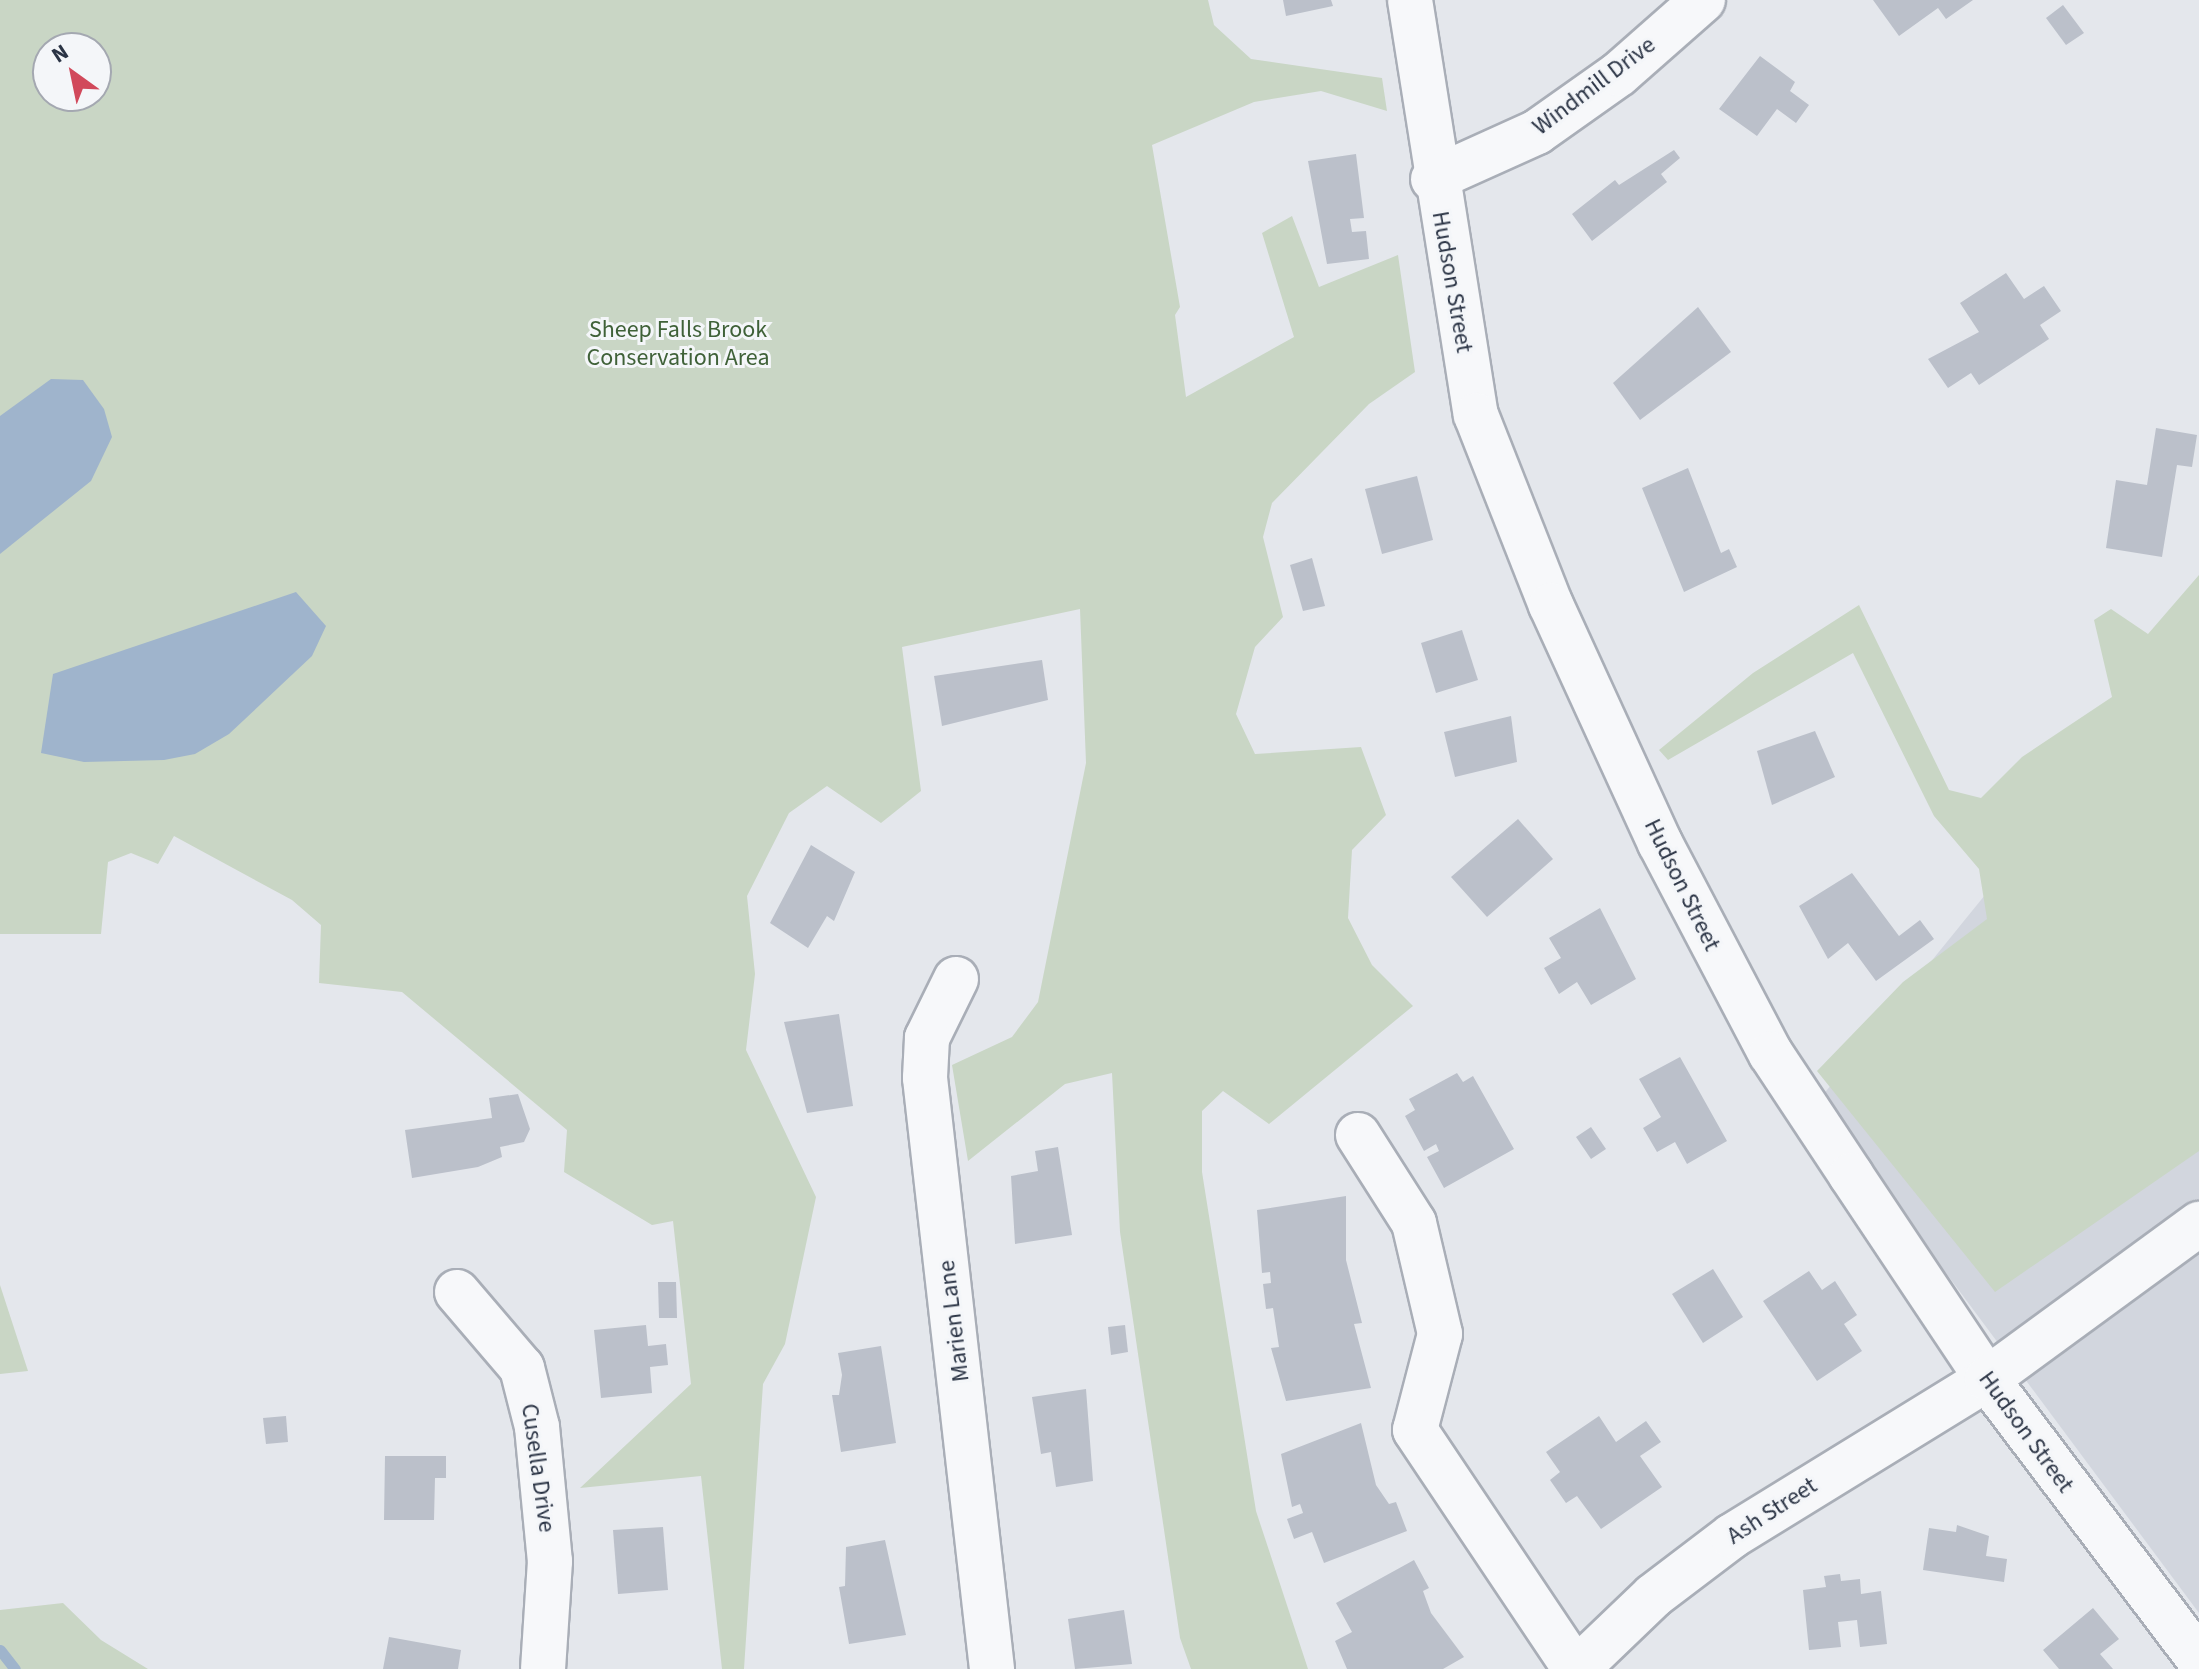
<!DOCTYPE html>
<style>
body{margin:0}
#map{position:relative;width:2199px;height:1669px;overflow:hidden;background:#e4e7ec;font-family:"Source Sans 3",sans-serif}
div>[style]{position:absolute}
.built>*{inset:0;background:#d2d6de}
.green>*{inset:0;background:#c9d6c5}
.water>*{inset:0;background:#9fb4cc}
.stream>*{height:11px;margin:-5.5px;padding:0 5.5px;transform-origin:5.5px;border-radius:5.5px;background:#9fb4cc}
.building>*{inset:0;background:#bbc0ca}
.roads{filter:drop-shadow(2px 0 #a9aeb7) drop-shadow(-2px 0 #a9aeb7) drop-shadow(0 2px #a9aeb7) drop-shadow(0 -2px #a9aeb7)}
.minor>*{height:44px;margin:-22px;padding:0 22px;transform-origin:22px;border-radius:22px;background:#f7f8fa}
span{translate:-50% -50%;white-space:nowrap;text-align:center;line-height:1.15;-webkit-text-stroke:6px #f4f6f9;paint-order:stroke}
.street-label{font-size:24px;color:#2b3445}
.park-label{font-size:24px;color:#3f6138}
.north{position:absolute;left:32px;top:32px;width:80px;height:80px;box-sizing:border-box;background:#f4f6f9;border:2px solid #a4a8b1;border-radius:50%;rotate:327deg;font-size:22px;font-weight:700;line-height:32px;text-align:center;color:#2b3445}
.north::after{content:'';display:block;margin:auto;width:28px;height:36px;background:#d1495b;clip-path:polygon(50% 0,100% 100%,50% 72%,0 100%)}
</style>
<div id="map">
<div class="built">
<div style="clip-path:polygon(2199px 631px,2199px 1613px,1818px 1101px)"></div>
</div>
<div class="green">
<div style="clip-path:polygon(evenodd,0 0,1208px 0,1214px 25px,1251px 59px,1382px 78px,1387px 111px,1321px 91px,1254px 102px,1152px 145px,1180px 307px,1175px 315px,1186px 397px,1294px 337px,1262px 233px,1292px 216px,1319px 287px,1398px 255px,1415px 372px,1369px 404px,1272px 503px,1263px 537px,1283px 617px,1255px 647px,1236px 714px,1255px 754px,1361px 747px,1386px 815px,1352px 850px,1348px 918px,1372px 965px,1413px 1006px,1269px 1124px,1223px 1091px,1202px 1111px,1202px 1172px,1256px 1511px,1308px 1669px,1191px 1669px,1180px 1638px,1120px 1232px,1112px 1073px,1065px 1084px,968px 1161px,952px 1065px,1012px 1037px,1038px 1002px,1086px 763px,1080px 609px,902px 647px,921px 791px,881px 823px,827px 786px,789px 813px,747px 896px,755px 974px,746px 1050px,816px 1197px,785px 1344px,763px 1384px,744px 1669px,722px 1669px,701px 1476px,580px 1488px,691px 1384px,673px 1221px,652px 1225px,564px 1172px,567px 1130px,402px 992px,319px 983px,321px 925px,292px 900px,174px 836px,158px 864px,131px 853px,108px 862px,101px 934px,0 934px,0 0,48px 48px,96px 48px,96px 96px,48px 96px,48px 48px)"></div>
<div style="clip-path:polygon(2199px 575px,2199px 1151px,1995px 1292px,1817px 1071px,1903px 982px,1987px 919px,1979px 869px,1934px 816px,1853px 653px,1668px 760px,1659px 750px,1753px 673px,1859px 605px,1949px 790px,1981px 798px,2022px 757px,2112px 697px,2094px 620px,2111px 609px,2148px 634px)"></div>
<div style="clip-path:polygon(0 1285px,28px 1371px,0 1374px)"></div>
<div style="clip-path:polygon(63px 1603px,101px 1640px,148px 1669px,0 1669px,0 1610px)"></div>
</div>
<div class="water">
<div style="clip-path:polygon(51px 379px,83px 380px,104px 409px,112px 437px,91px 481px,0 554px,0 416px)"></div>
<div style="clip-path:polygon(296px 592px,326px 626px,312px 656px,229px 734px,195px 754px,164px 760px,84px 762px,41px 753px,53px 674px)"></div>
</div>
<div class="stream">
<div style="left:0;top:1650px;width:24px;rotate:52deg"></div>
</div>
<div class="building">
<div style="clip-path:polygon(1283px 0,1331px 0,1333px 6px,1286px 16px)"></div>
<div style="clip-path:polygon(1873px 0,1973px 0,1946px 19px,1938px 8px,1899px 36px)"></div>
<div style="clip-path:polygon(2063px 5px,2084px 33px,2066px 45px,2046px 18px)"></div>
<div style="clip-path:polygon(1760px 56px,1795px 82px,1790px 91px,1809px 105px,1796px 123px,1777px 109px,1757px 136px,1719px 109px)"></div>
<div style="clip-path:polygon(1674px 150px,1680px 158px,1661px 174px,1667px 182px,1592px 241px,1572px 214px,1615px 180px,1619px 185px)"></div>
<div style="clip-path:polygon(1356px 154px,1364px 218px,1350px 219px,1352px 232px,1366px 231px,1369px 259px,1327px 264px,1308px 161px)"></div>
<div style="clip-path:polygon(2006px 273px,2024px 299px,2044px 286px,2061px 311px,2040px 325px,2049px 339px,1979px 385px,1971px 373px,1948px 388px,1928px 359px,1979px 332px,1960px 303px)"></div>
<div style="clip-path:polygon(1698px 307px,1731px 352px,1640px 420px,1613px 383px)"></div>
<div style="clip-path:polygon(2156px 428px,2197px 435px,2192px 467px,2177px 465px,2162px 557px,2106px 548px,2116px 480px,2147px 485px)"></div>
<div style="clip-path:polygon(1688px 468px,1721px 553px,1729px 549px,1737px 567px,1684px 592px,1642px 488px)"></div>
<div style="clip-path:polygon(1417px 476px,1433px 540px,1382px 554px,1365px 489px)"></div>
<div style="clip-path:polygon(1312px 558px,1325px 606px,1303px 611px,1290px 565px)"></div>
<div style="clip-path:polygon(1462px 630px,1478px 680px,1436px 693px,1421px 643px)"></div>
<div style="clip-path:polygon(1042px 660px,1048px 700px,942px 726px,934px 676px)"></div>
<div style="clip-path:polygon(1511px 716px,1517px 762px,1455px 777px,1444px 732px)"></div>
<div style="clip-path:polygon(1815px 731px,1835px 777px,1772px 805px,1757px 751px)"></div>
<div style="clip-path:polygon(1518px 819px,1553px 859px,1487px 917px,1451px 877px)"></div>
<div style="clip-path:polygon(811px 845px,855px 872px,834px 921px,827px 916px,808px 948px,770px 923px)"></div>
<div style="clip-path:polygon(1852px 873px,1899px 936px,1920px 920px,1934px 939px,1876px 981px,1848px 943px,1828px 959px,1799px 906px)"></div>
<div style="clip-path:polygon(1600px 908px,1636px 979px,1591px 1005px,1577px 982px,1559px 994px,1544px 968px,1561px 958px,1549px 938px)"></div>
<div style="clip-path:polygon(839px 1014px,853px 1106px,807px 1113px,784px 1022px)"></div>
<div style="clip-path:polygon(1680px 1057px,1727px 1141px,1687px 1164px,1675px 1142px,1657px 1152px,1643px 1128px,1661px 1117px,1639px 1079px)"></div>
<div style="clip-path:polygon(1457px 1073px,1463px 1082px,1473px 1076px,1514px 1149px,1444px 1188px,1427px 1157px,1439px 1151px,1436px 1144px,1424px 1151px,1405px 1116px,1415px 1110px,1409px 1099px)"></div>
<div style="clip-path:polygon(518px 1094px,530px 1129px,524px 1142px,500px 1147px,502px 1157px,478px 1167px,412px 1178px,405px 1130px,492px 1118px,489px 1098px)"></div>
<div style="clip-path:polygon(1591px 1127px,1606px 1149px,1591px 1159px,1576px 1137px)"></div>
<div style="clip-path:polygon(1058px 1147px,1072px 1235px,1015px 1244px,1011px 1176px,1038px 1171px,1035px 1151px)"></div>
<div style="clip-path:polygon(1346px 1196px,1346px 1260px,1362px 1323px,1354px 1324px,1371px 1388px,1286px 1401px,1271px 1348px,1279px 1347px,1273px 1308px,1266px 1309px,1263px 1284px,1271px 1283px,1270px 1272px,1262px 1273px,1257px 1210px)"></div>
<div style="clip-path:polygon(1713px 1269px,1743px 1317px,1703px 1343px,1672px 1294px)"></div>
<div style="clip-path:polygon(1809px 1271px,1822px 1290px,1835px 1281px,1857px 1315px,1844px 1324px,1862px 1351px,1817px 1381px,1763px 1301px)"></div>
<div style="clip-path:polygon(658px 1282px,676px 1282px,677px 1318px,659px 1318px)"></div>
<div style="clip-path:polygon(646px 1325px,648px 1346px,666px 1344px,668px 1365px,650px 1367px,652px 1393px,601px 1398px,594px 1330px)"></div>
<div style="clip-path:polygon(1125px 1325px,1128px 1352px,1111px 1355px,1108px 1327px)"></div>
<div style="clip-path:polygon(881px 1346px,896px 1443px,841px 1452px,832px 1395px,839px 1395px,842px 1375px,838px 1353px)"></div>
<div style="clip-path:polygon(1086px 1389px,1093px 1481px,1056px 1487px,1051px 1452px,1041px 1454px,1032px 1397px)"></div>
<div style="clip-path:polygon(286px 1416px,288px 1442px,266px 1444px,263px 1418px)"></div>
<div style="clip-path:polygon(1599px 1416px,1616px 1442px,1646px 1421px,1661px 1442px,1640px 1456px,1662px 1487px,1601px 1529px,1577px 1496px,1566px 1503px,1550px 1480px,1560px 1472px,1546px 1452px)"></div>
<div style="clip-path:polygon(1361px 1423px,1376px 1485px,1389px 1504px,1396px 1502px,1407px 1531px,1324px 1563px,1312px 1532px,1294px 1539px,1287px 1519px,1303px 1513px,1300px 1504px,1292px 1507px,1281px 1454px)"></div>
<div style="clip-path:polygon(385px 1456px,446px 1456px,446px 1478px,435px 1478px,434px 1520px,384px 1520px)"></div>
<div style="clip-path:polygon(1957px 1525px,1989px 1536px,1986px 1556px,2007px 1559px,2004px 1582px,1923px 1570px,1929px 1528px,1956px 1532px)"></div>
<div style="clip-path:polygon(663px 1527px,668px 1590px,618px 1594px,613px 1530px)"></div>
<div style="clip-path:polygon(885px 1540px,906px 1635px,849px 1644px,839px 1587px,845px 1586px,846px 1547px)"></div>
<div style="clip-path:polygon(1414px 1560px,1429px 1588px,1423px 1591px,1431px 1613px,1464px 1657px,1443px 1669px,1347px 1669px,1335px 1641px,1352px 1632px,1336px 1603px)"></div>
<div style="clip-path:polygon(1840px 1574px,1841px 1581px,1860px 1579px,1861px 1594px,1881px 1591px,1887px 1644px,1860px 1647px,1857px 1620px,1838px 1622px,1841px 1647px,1809px 1650px,1803px 1590px,1826px 1587px,1824px 1576px)"></div>
<div style="clip-path:polygon(2093px 1608px,2119px 1639px,2100px 1654px,2113px 1669px,2059px 1669px,2043px 1650px)"></div>
<div style="clip-path:polygon(1124px 1610px,1132px 1664px,1075px 1669px,1068px 1619px)"></div>
<div style="clip-path:polygon(389px 1637px,461px 1650px,458px 1669px,383px 1669px)"></div>
</div>
<div class="roads">
<div class="minor">
<div style="left:1410px;top:0;width:420px;rotate:81deg"></div>
<div style="left:1476px;top:415px;width:204px;rotate:68.5deg"></div>
<div style="left:1551px;top:605px;width:262px;rotate:65.4deg"></div>
<div style="left:1660px;top:843px;width:238px;rotate:62.3deg"></div>
<div style="left:1771px;top:1054px;width:145px;rotate:56.5deg"></div>
<div style="left:1851px;top:1175px;width:245px;rotate:56.3deg"></div>
<div style="left:1987px;top:1379px;width:351px;rotate:52.9deg"></div>
<div style="left:1433px;top:179px;width:114px;rotate:-24.3deg"></div>
<div style="left:1537px;top:132px;width:100px;rotate:-35.3deg"></div>
<div style="left:1619px;top:74px;width:112px;rotate:-41.4deg"></div>
<div style="left:956px;top:979px;width:66px;rotate:116.2deg"></div>
<div style="left:927px;top:1038px;width:40px;rotate:92.9deg"></div>
<div style="left:925px;top:1078px;width:595px;rotate:83.53deg"></div>
<div style="left:1358px;top:1135px;width:104px;rotate:57.5deg"></div>
<div style="left:1414px;top:1223px;width:114px;rotate:76.8deg"></div>
<div style="left:1440px;top:1334px;width:99px;rotate:104.6deg"></div>
<div style="left:1415px;top:1430px;width:288px;rotate:56.2deg"></div>
<div style="left:457px;top:1292px;width:100px;rotate:49.5deg"></div>
<div style="left:522px;top:1368px;width:61px;rotate:75.7deg"></div>
<div style="left:537px;top:1427px;width:135px;rotate:84.5deg"></div>
<div style="left:550px;top:1561px;width:108px;rotate:93.7deg"></div>
<div style="left:1577px;top:1669px;width:105px;rotate:-43.8deg"></div>
<div style="left:1653px;top:1596px;width:99px;rotate:-37.2deg"></div>
<div style="left:1732px;top:1536px;width:299px;rotate:-31.6deg"></div>
<div style="left:1987px;top:1379px;width:263px;rotate:-36.2deg"></div>
</div>
</div>
<div class="street-label">
<span style="left:1594px;top:86px;rotate:-37deg">Windmill Drive</span>
<span style="left:1452px;top:282px;rotate:80deg">Hudson Street</span>
<span style="left:1682px;top:885px;rotate:64deg">Hudson Street</span>
<span style="left:954px;top:1321px;rotate:-97deg">Marien Lane</span>
<span style="left:2026px;top:1432px;rotate:54deg">Hudson Street</span>
<span style="left:538px;top:1468px;rotate:82deg">Cusella Drive</span>
<span style="left:1772px;top:1511px;rotate:-33deg">Ash Street</span>
</div>
<div class="park-label">
<span style="left:678px;top:344px">Sheep Falls Brook<br>Conservation Area</span>
</div>
<div class="north">N</div>
</div>
